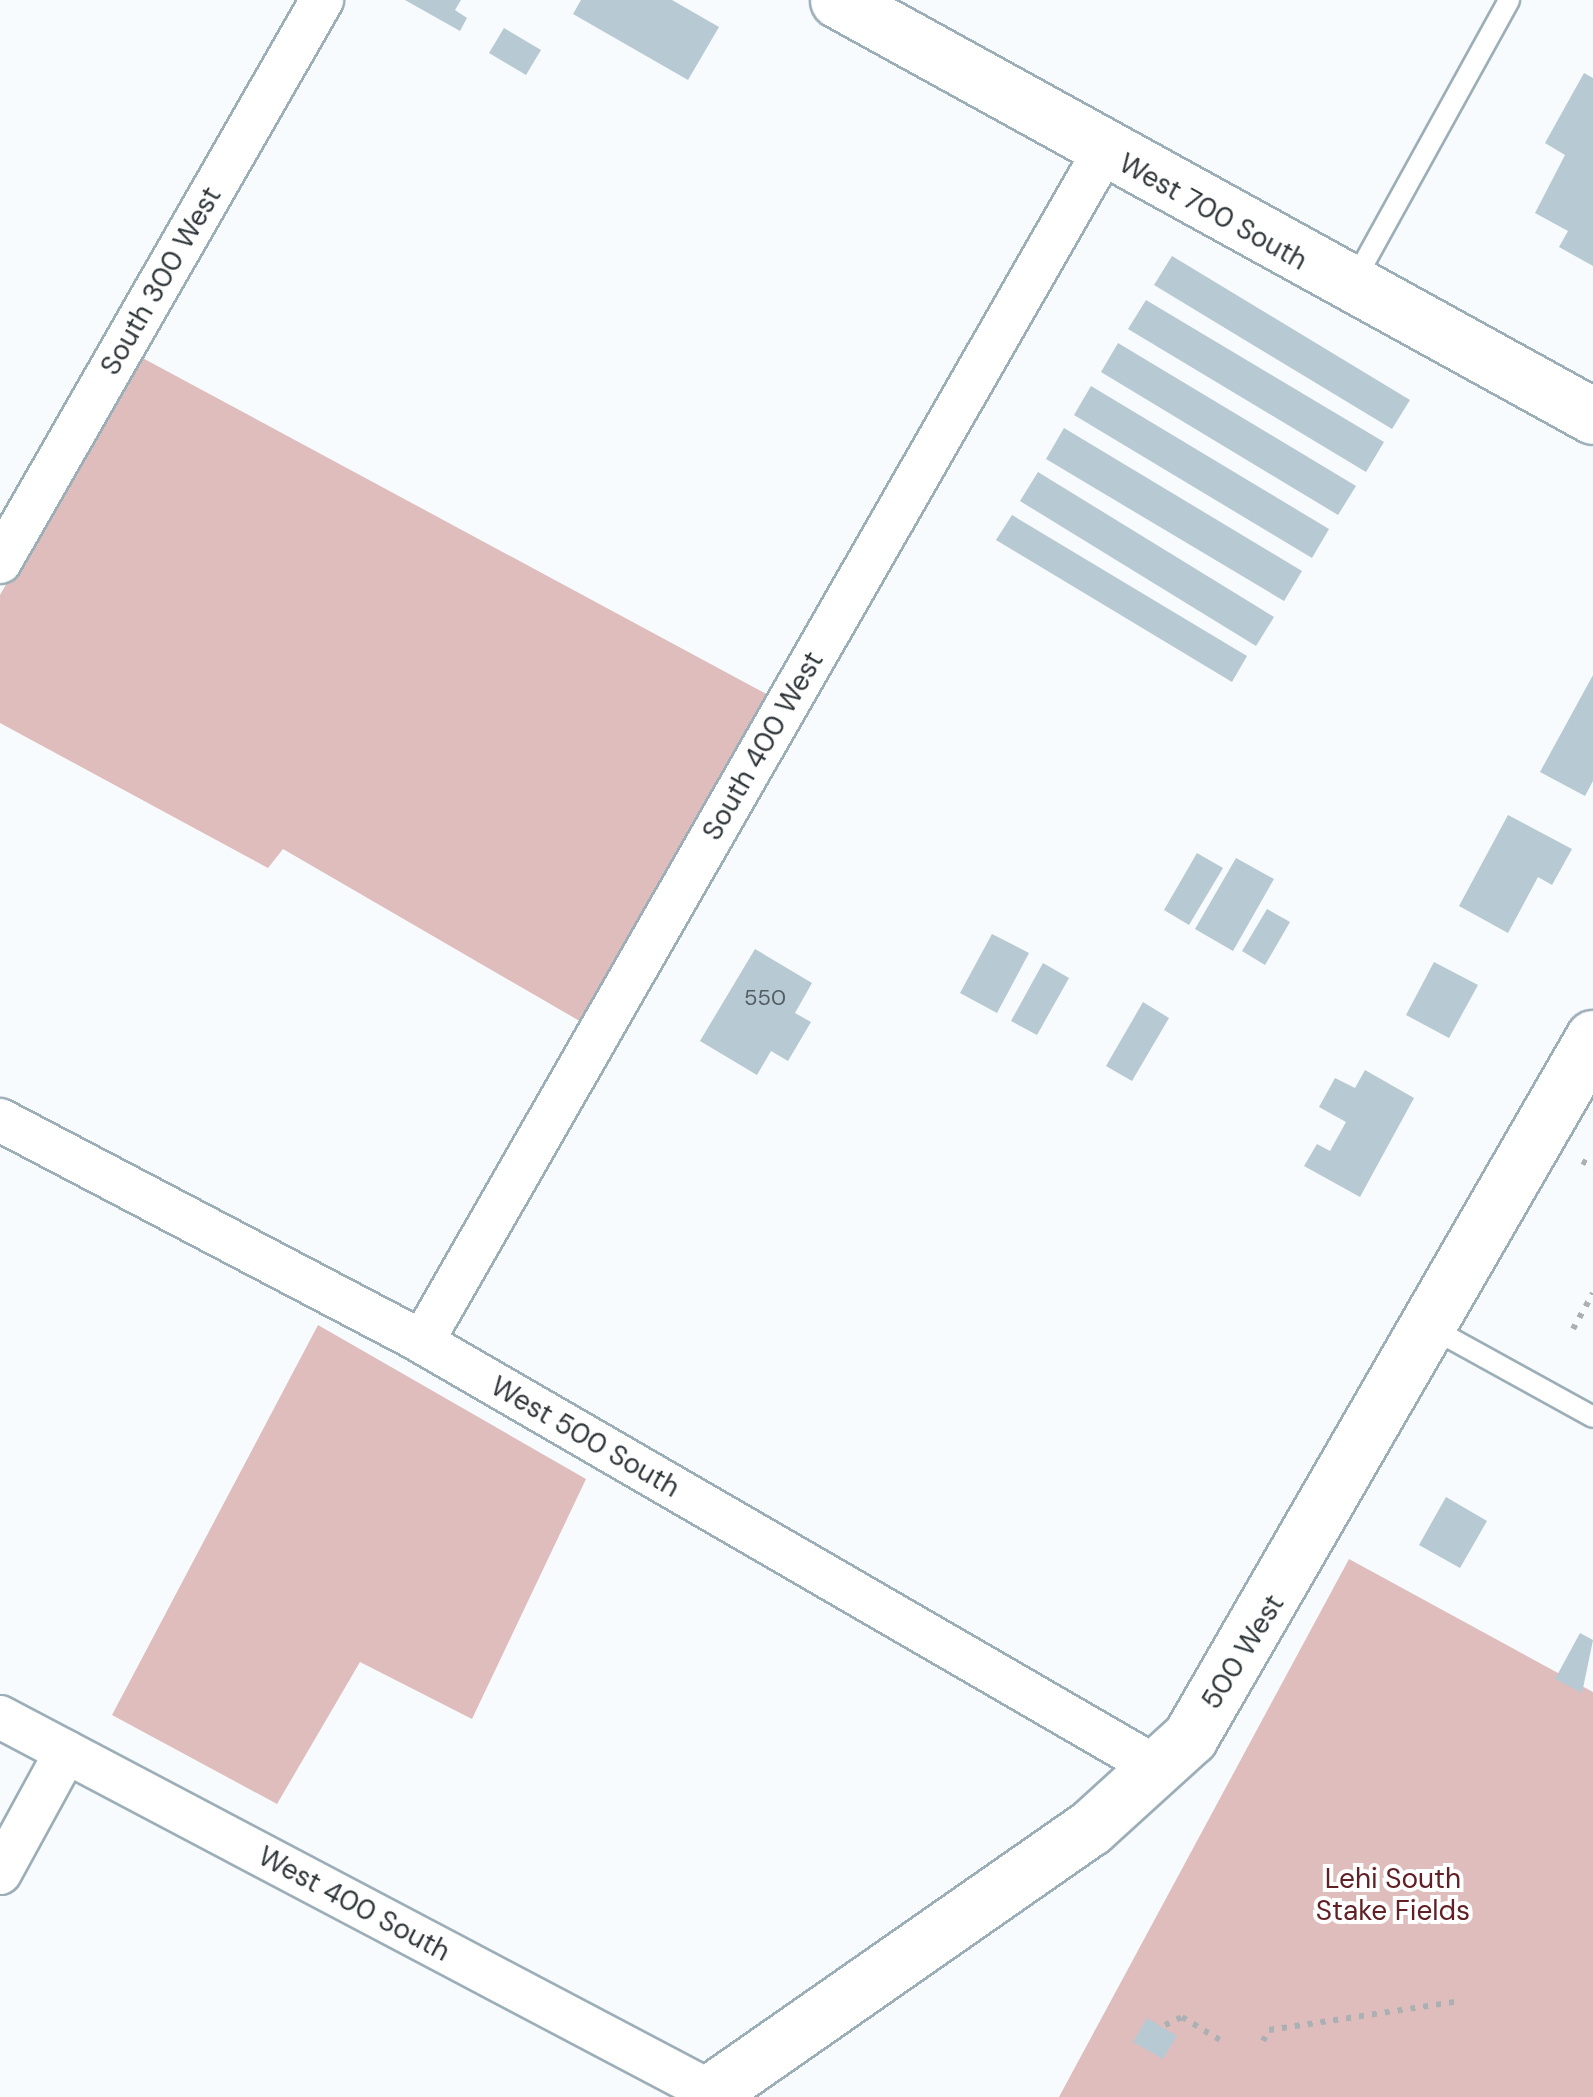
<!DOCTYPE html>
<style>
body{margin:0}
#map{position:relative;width:1593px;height:2097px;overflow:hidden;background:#f7fbfd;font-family:"DM Sans",sans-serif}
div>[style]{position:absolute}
.green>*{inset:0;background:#dfbdbd}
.building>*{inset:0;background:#b7c9d3}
.path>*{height:6px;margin-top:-3px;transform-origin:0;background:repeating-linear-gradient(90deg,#abb1b3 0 5px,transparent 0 13px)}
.roads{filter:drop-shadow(2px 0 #9caeb8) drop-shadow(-2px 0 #9caeb8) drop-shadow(0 2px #9caeb8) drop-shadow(0 -2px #9caeb8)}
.lane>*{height:20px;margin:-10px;padding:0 10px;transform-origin:10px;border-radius:10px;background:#fff}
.street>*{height:42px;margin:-21px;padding:0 21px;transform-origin:21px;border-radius:21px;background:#fff}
.secondary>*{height:55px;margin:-27.5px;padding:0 27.5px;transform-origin:27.5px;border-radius:27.5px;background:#fff}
span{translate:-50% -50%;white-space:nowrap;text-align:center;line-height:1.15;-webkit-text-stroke:8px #fff;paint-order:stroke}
.number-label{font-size:22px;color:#525c62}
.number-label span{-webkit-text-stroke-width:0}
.street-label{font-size:28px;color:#31383c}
.park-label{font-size:28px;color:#602025}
</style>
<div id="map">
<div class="green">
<div style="clip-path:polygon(137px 355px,772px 697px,583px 1023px,283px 849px,268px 868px,0 723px,0 595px)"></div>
<div style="clip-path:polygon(318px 1325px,586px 1479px,472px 1719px,360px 1662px,277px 1804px,112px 1715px)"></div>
<div style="clip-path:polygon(1349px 1559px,1593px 1692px,1593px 2097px,1059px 2097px)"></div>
</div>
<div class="building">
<div style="clip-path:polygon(405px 0,461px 0,455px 10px,467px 18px,460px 31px)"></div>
<div style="clip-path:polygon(581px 0,672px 0,719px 27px,688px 80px,573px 14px)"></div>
<div style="clip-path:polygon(504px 28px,541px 50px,526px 75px,489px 53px)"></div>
<div style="clip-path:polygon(1584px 73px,1593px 78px,1593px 266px,1559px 247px,1568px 231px,1535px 213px,1565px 155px,1545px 143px)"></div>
<div style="clip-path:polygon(1172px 256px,1410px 400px,1392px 429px,1154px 285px)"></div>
<div style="clip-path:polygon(1146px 300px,1384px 442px,1366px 472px,1128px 329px)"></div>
<div style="clip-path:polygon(1118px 343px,1356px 486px,1338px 515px,1101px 372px)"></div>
<div style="clip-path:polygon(1091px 386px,1329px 529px,1312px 558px,1074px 415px)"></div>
<div style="clip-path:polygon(1064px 428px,1302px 571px,1284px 601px,1046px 459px)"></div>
<div style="clip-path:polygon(1038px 472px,1274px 617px,1256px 646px,1020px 501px)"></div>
<div style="clip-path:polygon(1012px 515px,1247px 656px,1232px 682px,996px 540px)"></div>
<div style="clip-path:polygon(1593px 675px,1593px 781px,1585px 796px,1540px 772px)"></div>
<div style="clip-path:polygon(1508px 815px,1572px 849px,1552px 885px,1538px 877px,1508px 933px,1459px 906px)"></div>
<div style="clip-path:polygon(1197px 853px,1223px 868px,1189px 925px,1164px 910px)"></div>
<div style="clip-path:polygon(1236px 858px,1274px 879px,1233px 951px,1195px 929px)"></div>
<div style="clip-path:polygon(1267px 909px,1290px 922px,1265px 965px,1242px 951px)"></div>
<div style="clip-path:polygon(992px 934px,1029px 953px,997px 1013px,960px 993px)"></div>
<div style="clip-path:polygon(755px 949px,812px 983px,795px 1013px,811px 1022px,788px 1061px,771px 1051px,757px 1075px,700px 1041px)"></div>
<div style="clip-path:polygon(1434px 962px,1478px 985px,1449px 1038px,1406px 1015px)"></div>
<div style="clip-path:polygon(1043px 963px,1069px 978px,1037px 1035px,1011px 1021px)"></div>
<div style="clip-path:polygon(1143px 1002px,1169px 1018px,1132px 1081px,1106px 1066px)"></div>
<div style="clip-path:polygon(1365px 1070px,1414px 1098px,1360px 1197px,1304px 1166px,1317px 1144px,1330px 1151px,1346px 1122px,1319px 1107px,1335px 1078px,1355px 1088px)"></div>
<div style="clip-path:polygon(1446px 1497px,1487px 1521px,1460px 1568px,1419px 1545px)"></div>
<div style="clip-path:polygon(1580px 1633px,1593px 1640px,1582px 1693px,1555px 1679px)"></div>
<div style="clip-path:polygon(1147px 2018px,1177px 2036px,1163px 2059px,1133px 2042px)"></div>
</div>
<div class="path">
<div style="left:1582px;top:1161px;width:13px;rotate:29deg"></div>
<div style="left:1573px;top:1329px;width:41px;rotate:-60.9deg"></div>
<div style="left:1165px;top:2025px;width:19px;rotate:-25deg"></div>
<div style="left:1182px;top:2017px;width:44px;rotate:31.2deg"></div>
<div style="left:1263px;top:2041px;width:13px;rotate:-61deg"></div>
<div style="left:1269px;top:2030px;width:193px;rotate:-8.6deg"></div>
</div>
<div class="roads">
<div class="lane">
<div style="left:1353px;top:283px;width:323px;rotate:-61.1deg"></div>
<div style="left:1430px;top:1327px;width:186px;rotate:28.9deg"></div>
</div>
<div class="street">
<div style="left:0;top:562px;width:648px;rotate:-60.19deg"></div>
<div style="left:0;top:1120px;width:477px;rotate:27.7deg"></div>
<div style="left:422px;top:1342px;width:854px;rotate:30.08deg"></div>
<div style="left:422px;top:1342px;width:1372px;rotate:-60.2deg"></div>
<div style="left:0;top:1717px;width:802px;rotate:27.81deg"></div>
<div style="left:0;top:1873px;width:138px;rotate:-61.4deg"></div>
</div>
<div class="secondary">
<div style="left:838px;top:0;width:862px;rotate:28.85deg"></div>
<div style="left:704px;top:2097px;width:470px;rotate:-34.9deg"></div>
<div style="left:1090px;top:1828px;width:135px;rotate:-42.3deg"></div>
<div style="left:1190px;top:1737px;width:807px;rotate:-60.03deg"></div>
</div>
</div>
<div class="number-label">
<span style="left:765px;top:998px">550</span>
</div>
<div class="street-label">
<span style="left:1213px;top:212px;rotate:29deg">West 700 South</span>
<span style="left:161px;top:281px;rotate:-60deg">South 300 West</span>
<span style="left:763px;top:746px;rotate:-60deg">South 400 West</span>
<span style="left:585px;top:1437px;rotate:30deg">West 500 South</span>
<span style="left:1243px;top:1652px;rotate:-58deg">500 West</span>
<span style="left:354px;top:1904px;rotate:28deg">West 400 South</span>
</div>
<div class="park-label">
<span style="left:1393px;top:1895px">Lehi South<br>Stake Fields</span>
</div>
</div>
